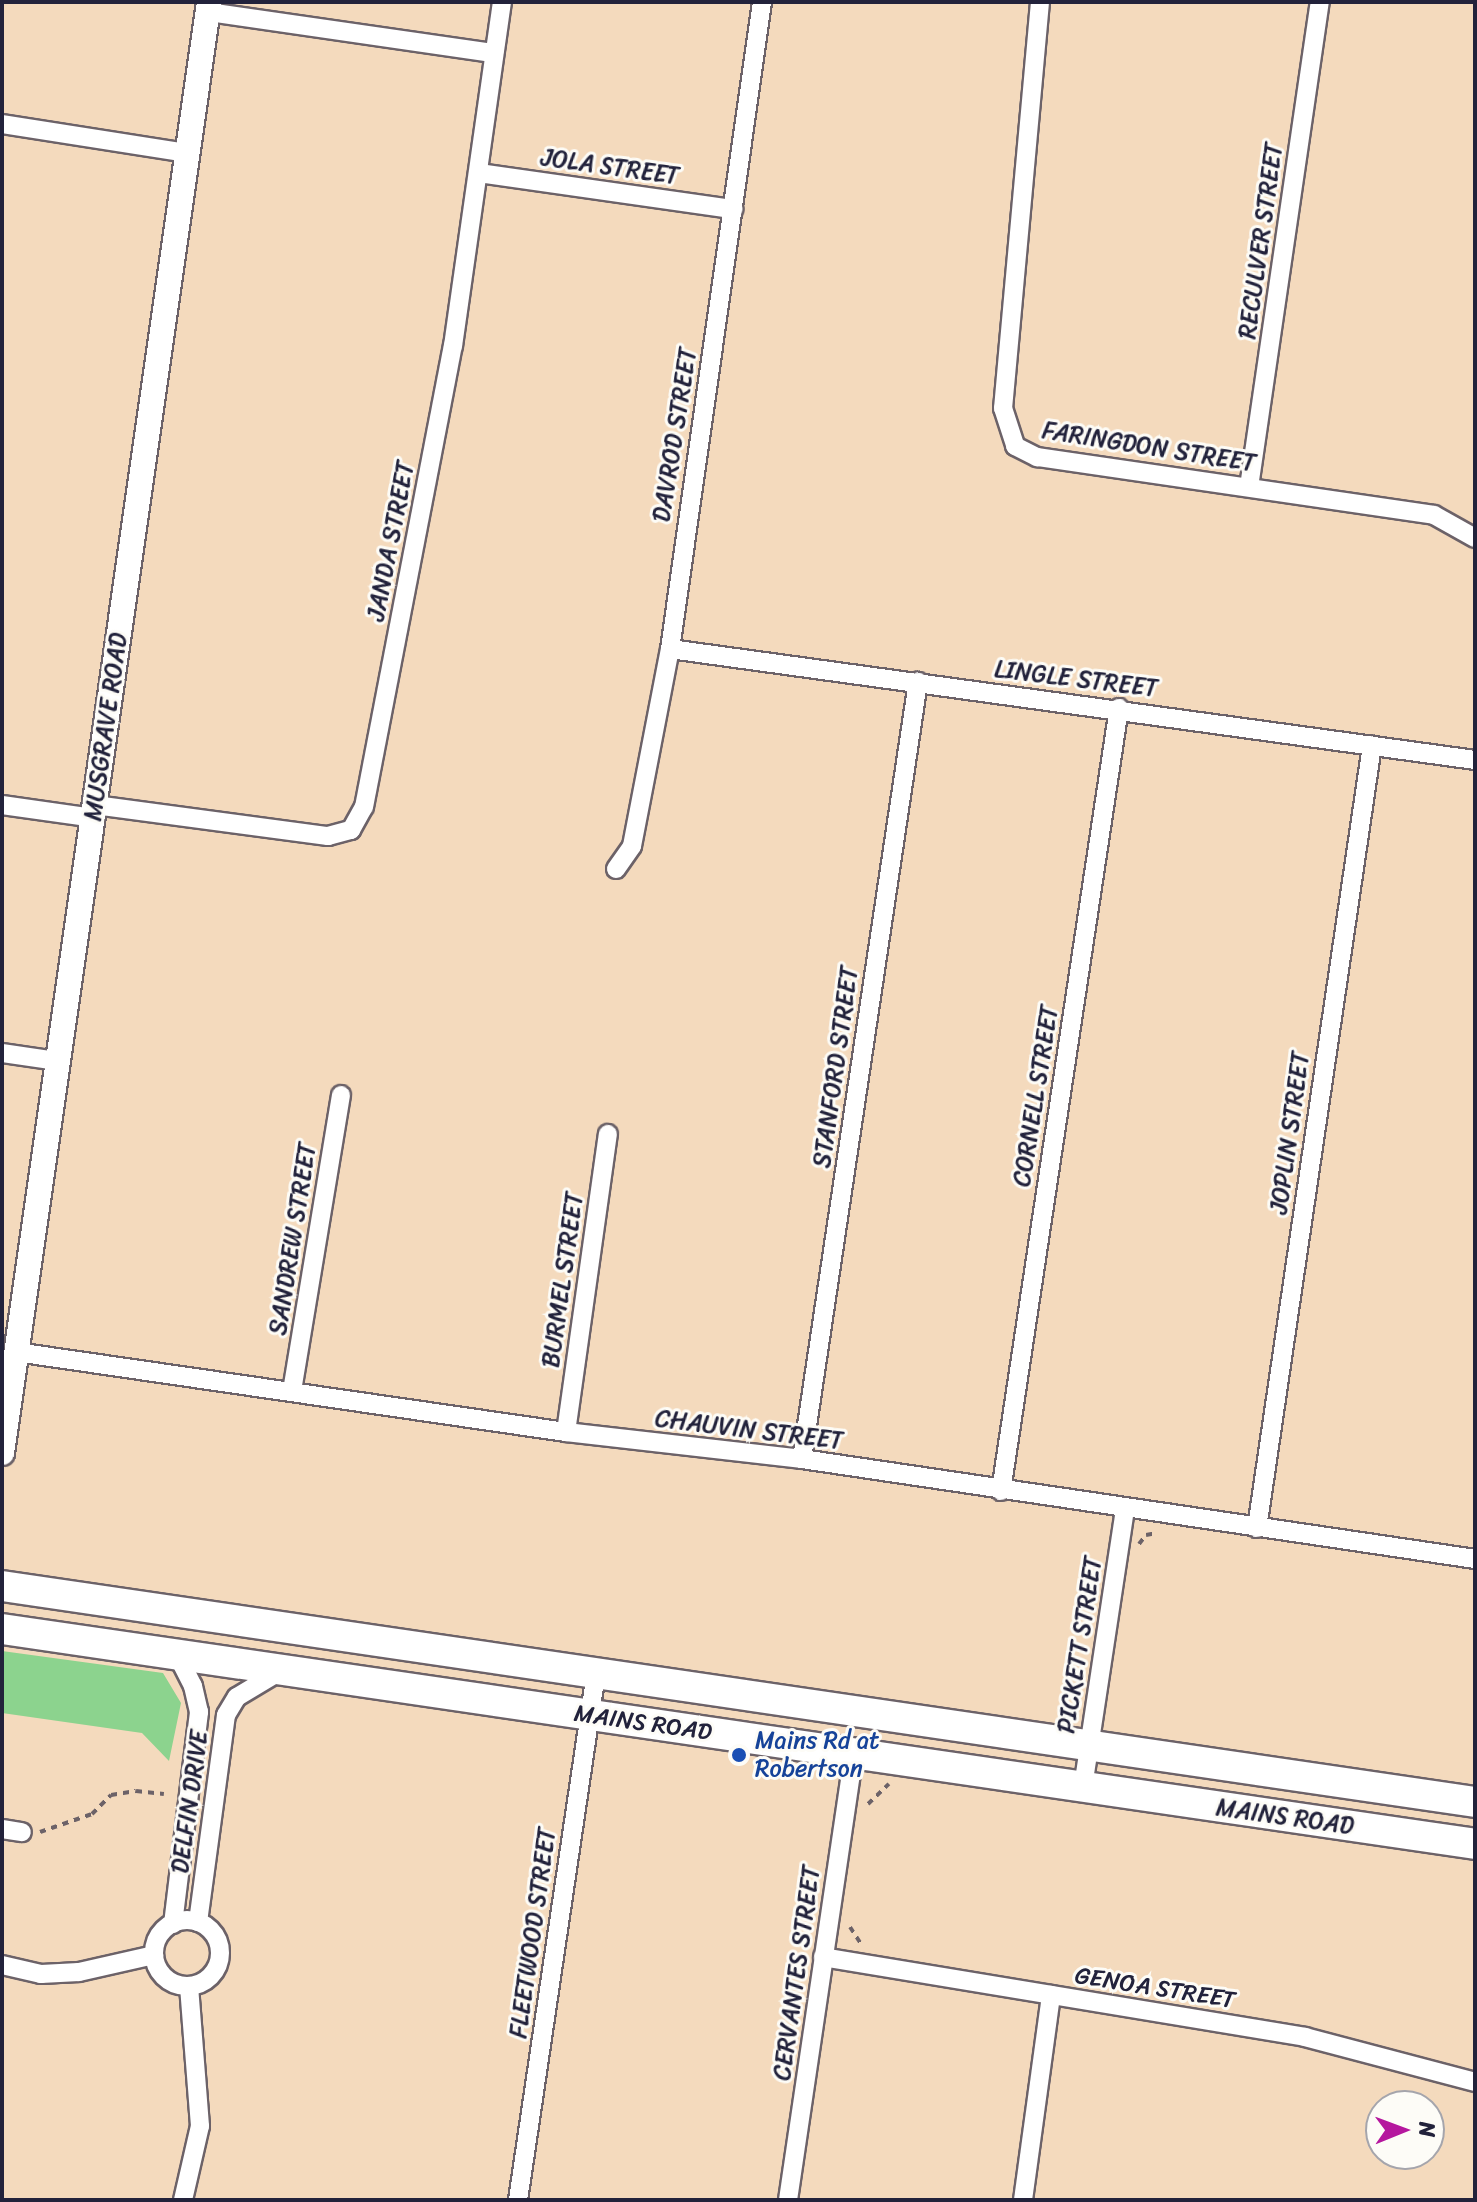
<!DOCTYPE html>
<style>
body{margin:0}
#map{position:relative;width:1477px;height:2202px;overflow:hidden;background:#f4dabd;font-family:Sriracha,sans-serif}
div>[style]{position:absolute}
.green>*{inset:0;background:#8cd38e}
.path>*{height:4px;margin-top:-2px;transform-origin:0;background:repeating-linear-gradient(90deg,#6c6268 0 6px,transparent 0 12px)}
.roads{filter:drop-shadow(2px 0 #6c6268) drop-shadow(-2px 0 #6c6268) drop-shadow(0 2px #6c6268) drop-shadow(0 -2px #6c6268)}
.minor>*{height:18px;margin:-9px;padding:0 9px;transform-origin:9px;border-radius:9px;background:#fff}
.minor>.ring{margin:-9px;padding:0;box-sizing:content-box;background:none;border:18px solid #fff;border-radius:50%}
.tertiary>*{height:24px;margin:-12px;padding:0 12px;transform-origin:12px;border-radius:12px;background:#fff}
.primary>*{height:30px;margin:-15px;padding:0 15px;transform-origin:15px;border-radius:15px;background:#fff}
.dots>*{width:22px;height:22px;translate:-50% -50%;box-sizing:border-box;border:4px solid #fdfcf7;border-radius:50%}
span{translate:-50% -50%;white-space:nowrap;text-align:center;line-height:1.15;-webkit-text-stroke:6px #fdfcf7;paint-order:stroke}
.street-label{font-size:24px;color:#22223b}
.transit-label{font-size:24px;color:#164399}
.left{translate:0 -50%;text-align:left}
.frame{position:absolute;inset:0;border:4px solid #22223b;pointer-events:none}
.north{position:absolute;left:1365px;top:2090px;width:80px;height:80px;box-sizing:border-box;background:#fdfcf7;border:2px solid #a5a5ac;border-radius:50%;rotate:89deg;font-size:22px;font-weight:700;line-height:32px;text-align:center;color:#22223b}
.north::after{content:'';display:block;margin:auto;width:28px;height:36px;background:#b5179e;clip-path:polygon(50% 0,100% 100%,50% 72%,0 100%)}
</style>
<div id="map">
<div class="green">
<div style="clip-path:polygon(2px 1651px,163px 1673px,181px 1703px,169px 1761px,142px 1733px,2px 1713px)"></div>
</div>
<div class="path">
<div style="left:1139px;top:1544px;width:11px;rotate:-52deg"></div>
<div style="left:1146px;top:1535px;width:11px;rotate:-10deg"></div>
<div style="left:868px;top:1804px;width:29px;rotate:-44deg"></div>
<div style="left:40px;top:1832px;width:55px;rotate:-19.1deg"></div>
<div style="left:92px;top:1814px;width:27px;rotate:-45deg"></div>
<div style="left:111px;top:1795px;width:25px;rotate:-9deg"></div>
<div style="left:136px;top:1791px;width:28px;rotate:6deg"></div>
<div style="left:850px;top:1927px;width:20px;rotate:57deg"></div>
</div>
<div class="roads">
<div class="minor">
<div style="left:1040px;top:2px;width:408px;rotate:95.2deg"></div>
<div style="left:1003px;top:408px;width:40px;rotate:72deg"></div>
<div style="left:1015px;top:446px;width:25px;rotate:27deg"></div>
<div style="left:1037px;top:457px;width:401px;rotate:8.3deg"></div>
<div style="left:1434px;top:515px;width:47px;rotate:29.3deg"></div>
<div style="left:208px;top:12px;width:289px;rotate:8.2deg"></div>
<div style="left:2px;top:124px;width:187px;rotate:8.9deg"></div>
<div style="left:479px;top:173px;width:257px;rotate:8.1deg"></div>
<div style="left:1249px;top:487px;width:490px;rotate:-81.7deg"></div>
<div style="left:670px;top:649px;width:813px;rotate:7.85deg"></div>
<div style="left:2px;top:805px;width:92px;rotate:8.1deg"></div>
<div style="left:95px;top:805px;width:235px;rotate:7.6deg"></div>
<div style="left:328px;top:836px;width:24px;rotate:-15deg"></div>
<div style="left:351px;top:830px;width:26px;rotate:-61deg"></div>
<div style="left:364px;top:807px;width:470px;rotate:-79.1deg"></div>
<div style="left:453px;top:346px;width:347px;rotate:-81.9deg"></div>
<div style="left:616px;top:869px;width:28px;rotate:-55deg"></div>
<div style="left:632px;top:846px;width:201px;rotate:-79.1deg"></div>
<div style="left:670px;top:649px;width:654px;rotate:-81.91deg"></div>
<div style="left:2px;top:1053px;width:56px;rotate:8.3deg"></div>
<div style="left:16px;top:1352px;width:556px;rotate:8.28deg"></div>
<div style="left:566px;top:1432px;width:238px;rotate:6.5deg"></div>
<div style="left:802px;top:1459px;width:680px;rotate:8.45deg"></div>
<div style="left:292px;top:1391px;width:300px;rotate:-80.6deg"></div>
<div style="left:566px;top:1432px;width:301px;rotate:-82deg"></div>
<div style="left:802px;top:1459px;width:786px;rotate:-81.51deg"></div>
<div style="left:1001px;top:1491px;width:792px;rotate:-81.43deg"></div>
<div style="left:1257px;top:1528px;width:791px;rotate:-81.64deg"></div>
<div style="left:1083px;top:1787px;width:281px;rotate:-81.4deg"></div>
<div style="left:2px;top:1829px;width:20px;rotate:9deg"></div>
<div class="ring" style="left:154px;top:1920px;width:48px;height:48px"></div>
<div style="left:198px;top:1922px;width:209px;rotate:-82.3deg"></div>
<div style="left:226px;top:1715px;width:21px;rotate:-59deg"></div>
<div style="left:237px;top:1697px;width:52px;rotate:-31deg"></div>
<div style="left:173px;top:1924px;width:214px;rotate:-83deg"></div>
<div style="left:199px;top:1712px;width:27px;rotate:-103deg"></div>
<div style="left:193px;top:1686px;width:36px;rotate:-117deg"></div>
<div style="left:823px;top:1957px;width:489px;rotate:9.4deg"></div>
<div style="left:1305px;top:2037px;width:176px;rotate:14.8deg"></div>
<div style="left:2px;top:1965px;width:40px;rotate:13deg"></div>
<div style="left:41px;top:1974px;width:38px;rotate:-3deg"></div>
<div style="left:79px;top:1972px;width:77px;rotate:-12.8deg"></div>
<div style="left:183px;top:2200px;width:76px;rotate:-77.1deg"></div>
<div style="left:200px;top:2126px;width:140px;rotate:-94.5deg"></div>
<div style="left:518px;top:2200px;width:533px;rotate:-81.58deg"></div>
<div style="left:788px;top:2200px;width:451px;rotate:-81.6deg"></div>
<div style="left:1023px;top:2200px;width:207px;rotate:-82.2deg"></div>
</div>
<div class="tertiary">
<div style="left:2px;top:1453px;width:1466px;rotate:-81.88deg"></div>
</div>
<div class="primary">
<div style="left:2px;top:1586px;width:1489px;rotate:8.34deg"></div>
<div style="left:2px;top:1629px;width:1489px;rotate:8.3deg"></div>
</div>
</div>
<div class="dots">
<div style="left:739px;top:1755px;background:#1a4fb4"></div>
</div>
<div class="street-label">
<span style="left:610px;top:167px;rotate:8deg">JOLA STREET</span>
<span style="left:1261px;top:241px;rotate:-82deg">RECULVER STREET</span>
<span style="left:675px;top:435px;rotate:-81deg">DAVROD STREET</span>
<span style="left:1149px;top:447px;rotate:9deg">FARINGDON STREET</span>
<span style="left:391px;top:541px;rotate:-79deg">JANDA STREET</span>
<span style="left:1076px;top:679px;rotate:7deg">LINGLE STREET</span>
<span style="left:106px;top:727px;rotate:-82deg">MUSGRAVE ROAD</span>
<span style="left:836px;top:1067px;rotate:-82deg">STANFORD STREET</span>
<span style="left:1036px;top:1096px;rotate:-81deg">CORNELL STREET</span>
<span style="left:1290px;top:1133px;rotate:-82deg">JOPLIN STREET</span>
<span style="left:293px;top:1239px;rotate:-81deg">SANDREW STREET</span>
<span style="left:563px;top:1280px;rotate:-82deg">BURMEL STREET</span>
<span style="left:749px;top:1430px;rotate:7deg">CHAUVIN STREET</span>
<span style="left:1080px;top:1645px;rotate:-81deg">PICKETT STREET</span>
<span style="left:643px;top:1723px;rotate:8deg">MAINS ROAD</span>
<span style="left:190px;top:1802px;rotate:-82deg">DELFIN DRIVE</span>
<span style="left:1285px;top:1817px;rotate:8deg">MAINS ROAD</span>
<span style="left:533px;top:1933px;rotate:-82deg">FLEETWOOD STREET</span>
<span style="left:797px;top:1973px;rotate:-82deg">CERVANTES STREET</span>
<span style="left:1155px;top:1988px;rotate:9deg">GENOA STREET</span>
</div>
<div class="transit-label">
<span class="left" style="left:755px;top:1755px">Mains Rd at<br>Robertson</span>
</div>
<div class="frame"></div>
<div class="north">N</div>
</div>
